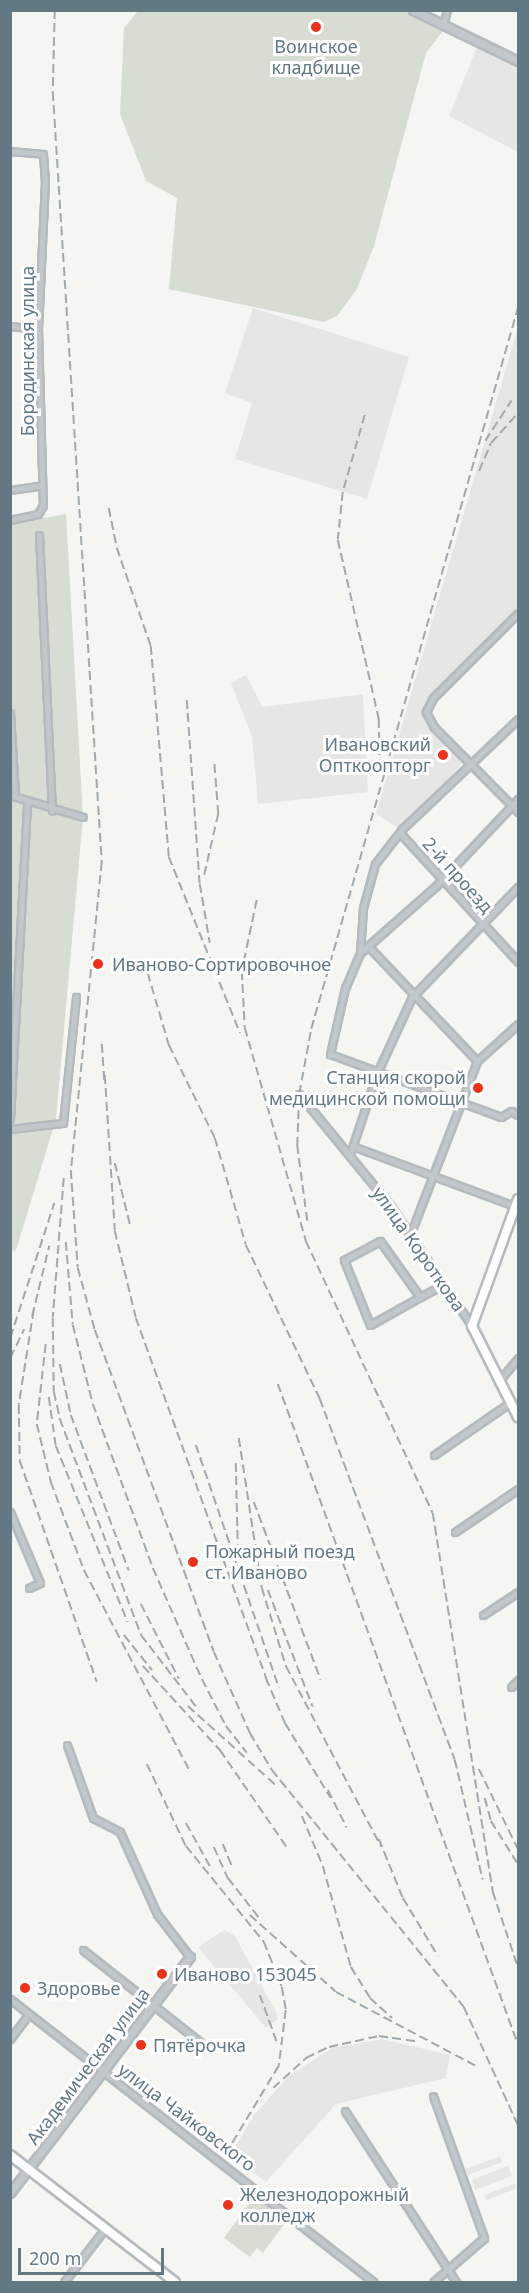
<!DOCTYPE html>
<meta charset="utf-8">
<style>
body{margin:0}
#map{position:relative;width:529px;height:2293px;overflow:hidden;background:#f5f5f1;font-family:"Noto Sans",sans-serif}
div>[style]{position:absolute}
.built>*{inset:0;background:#e6e6e4}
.green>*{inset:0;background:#d7ddd2}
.roads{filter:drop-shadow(2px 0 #b4bbbe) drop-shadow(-2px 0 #b4bbbe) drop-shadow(0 2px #b4bbbe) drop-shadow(0 -2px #b4bbbe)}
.minor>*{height:5px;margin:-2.5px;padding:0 2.5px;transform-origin:2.5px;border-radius:2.5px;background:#c2c7c9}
.tertiary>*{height:7px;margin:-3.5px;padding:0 3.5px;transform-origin:3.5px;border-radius:3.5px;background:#c2c7c9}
.secondary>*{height:8px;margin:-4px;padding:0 4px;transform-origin:4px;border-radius:4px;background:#fff}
.rail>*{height:1.5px;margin-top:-0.75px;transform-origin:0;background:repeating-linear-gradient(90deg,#a0a9ad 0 9px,transparent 0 13.5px)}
.dots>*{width:16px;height:16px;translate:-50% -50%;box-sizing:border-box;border:3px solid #fff;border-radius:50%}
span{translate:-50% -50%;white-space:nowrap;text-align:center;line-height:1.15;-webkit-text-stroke:6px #fff;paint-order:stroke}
.poi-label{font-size:18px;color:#627984}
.right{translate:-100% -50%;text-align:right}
.left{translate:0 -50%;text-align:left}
.street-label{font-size:18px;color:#627984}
.frame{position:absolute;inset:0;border:12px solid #627984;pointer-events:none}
.scale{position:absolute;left:18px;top:2248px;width:146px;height:27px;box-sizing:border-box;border:3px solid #627984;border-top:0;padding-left:8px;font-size:18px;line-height:21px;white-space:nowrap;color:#627984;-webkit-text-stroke:4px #fff;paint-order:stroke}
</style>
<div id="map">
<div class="built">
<div style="clip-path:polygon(478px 45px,518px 64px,518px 152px,449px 116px)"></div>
<div style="clip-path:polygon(253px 308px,409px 357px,367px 499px,235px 459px,252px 403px,225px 393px)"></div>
<div style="clip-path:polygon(518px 327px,518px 607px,426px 704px,426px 724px,462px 763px,403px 831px,376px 814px)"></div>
<div style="clip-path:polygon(246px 675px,262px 707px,363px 694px,368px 792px,258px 804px,252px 737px,231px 683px)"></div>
<div style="clip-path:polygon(224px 1930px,235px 1936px,276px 2012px,278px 2019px,266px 2028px,198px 1947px)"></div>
<div style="clip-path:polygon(382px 2039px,450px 2055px,446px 2078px,336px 2104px,266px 2182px,230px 2155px,254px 2115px,290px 2075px,332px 2048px)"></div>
<div style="clip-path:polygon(500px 2156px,502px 2162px,468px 2175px,466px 2169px)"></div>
<div style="clip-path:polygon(508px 2166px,512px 2176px,475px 2190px,472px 2180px)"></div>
<div style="clip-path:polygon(515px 2183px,517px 2188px,487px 2200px,484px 2195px)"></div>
</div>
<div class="green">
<div style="clip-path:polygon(138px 11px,406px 11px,445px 28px,426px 53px,374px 246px,357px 289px,337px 316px,324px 322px,169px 289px,177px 198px,146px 181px,120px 114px,124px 28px)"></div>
<div style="clip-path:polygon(66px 514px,83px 817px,56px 1119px,16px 1250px,11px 1251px,11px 524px)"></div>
<div style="clip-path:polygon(256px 2194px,289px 2218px,263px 2253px,257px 2248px,250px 2257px,224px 2238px)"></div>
</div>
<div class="roads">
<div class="minor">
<div style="left:443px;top:25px;width:16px;rotate:-75deg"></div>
<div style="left:10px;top:151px;width:33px;rotate:5deg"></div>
<div style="left:43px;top:154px;width:27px;rotate:86deg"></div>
<div style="left:45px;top:181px;width:148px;rotate:92.7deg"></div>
<div style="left:38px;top:329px;width:176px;rotate:88.4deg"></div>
<div style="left:43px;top:505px;width:10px;rotate:119deg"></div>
<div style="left:38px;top:514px;width:29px;rotate:168deg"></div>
<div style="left:10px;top:326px;width:28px;rotate:6deg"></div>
<div style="left:10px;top:490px;width:30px;rotate:-8deg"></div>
<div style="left:39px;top:535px;width:276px;rotate:87.3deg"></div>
<div style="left:518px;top:613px;width:120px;rotate:135deg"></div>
<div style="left:433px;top:698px;width:16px;rotate:117deg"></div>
<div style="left:426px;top:712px;width:17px;rotate:62deg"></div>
<div style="left:434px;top:727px;width:120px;rotate:45.3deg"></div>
<div style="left:10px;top:713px;width:81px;rotate:86.5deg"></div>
<div style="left:518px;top:719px;width:158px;rotate:136.5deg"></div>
<div style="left:403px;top:828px;width:46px;rotate:127.9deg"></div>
<div style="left:375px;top:864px;width:46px;rotate:105.3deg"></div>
<div style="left:363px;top:908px;width:45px;rotate:93.8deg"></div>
<div style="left:360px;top:953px;width:38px;rotate:113deg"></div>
<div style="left:345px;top:988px;width:68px;rotate:102.8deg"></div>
<div style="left:330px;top:1054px;width:182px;rotate:20.2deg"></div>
<div style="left:501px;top:1117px;width:12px;rotate:-31deg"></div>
<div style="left:511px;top:1111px;width:8px;rotate:30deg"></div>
<div style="left:10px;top:795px;width:76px;rotate:16.8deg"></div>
<div style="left:400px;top:833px;width:175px;rotate:47.5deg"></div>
<div style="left:368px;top:946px;width:158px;rotate:46.5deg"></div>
<div style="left:360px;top:953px;width:101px;rotate:-41.4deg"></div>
<div style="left:436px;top:886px;width:120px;rotate:-46.7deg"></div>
<div style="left:299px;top:1094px;width:144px;rotate:50.7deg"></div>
<div style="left:390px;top:1205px;width:146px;rotate:55.9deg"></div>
<div style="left:10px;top:1119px;width:319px;rotate:-86.9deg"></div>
<div style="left:10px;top:1129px;width:53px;rotate:-6.5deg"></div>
<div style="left:63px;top:1123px;width:127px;rotate:-84.1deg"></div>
<div style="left:355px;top:1147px;width:173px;rotate:20.3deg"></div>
<div style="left:350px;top:1154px;width:85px;rotate:-71.6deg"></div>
<div style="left:377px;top:1073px;width:84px;rotate:-65.3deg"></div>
<div style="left:412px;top:997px;width:153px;rotate:-46.1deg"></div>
<div style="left:410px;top:1235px;width:186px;rotate:-68.9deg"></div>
<div style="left:477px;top:1061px;width:55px;rotate:-42.1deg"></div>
<div style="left:420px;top:1297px;width:69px;rotate:-125.5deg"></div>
<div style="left:380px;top:1241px;width:41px;rotate:152.2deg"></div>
<div style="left:344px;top:1260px;width:70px;rotate:68.2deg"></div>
<div style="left:370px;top:1325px;width:57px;rotate:-29.2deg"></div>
<div style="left:420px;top:1297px;width:27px;rotate:-28deg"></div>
<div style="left:498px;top:1382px;width:31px;rotate:-50deg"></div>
<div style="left:434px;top:1455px;width:90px;rotate:-34.6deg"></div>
<div style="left:10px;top:1512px;width:77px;rotate:67.1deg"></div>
<div style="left:40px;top:1583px;width:12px;rotate:156deg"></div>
<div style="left:455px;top:1532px;width:76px;rotate:-34.3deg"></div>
<div style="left:483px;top:1615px;width:42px;rotate:-33.3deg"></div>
<div style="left:511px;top:1687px;width:10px;rotate:-45deg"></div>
<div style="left:67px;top:1745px;width:77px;rotate:70.4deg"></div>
<div style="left:93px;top:1818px;width:30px;rotate:27deg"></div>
<div style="left:120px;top:1832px;width:90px;rotate:65.7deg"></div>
<div style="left:157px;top:1914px;width:54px;rotate:52.5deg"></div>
<div style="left:83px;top:1950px;width:150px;rotate:38.2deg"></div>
<div style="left:10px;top:1999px;width:461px;rotate:37.9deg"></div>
<div style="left:10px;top:2039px;width:31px;rotate:-53deg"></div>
<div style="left:433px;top:2096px;width:151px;rotate:70.2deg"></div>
<div style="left:484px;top:2238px;width:67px;rotate:139.2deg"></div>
<div style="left:345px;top:2111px;width:204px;rotate:57deg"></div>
<div style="left:64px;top:2282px;width:64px;rotate:-52.6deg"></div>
</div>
<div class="tertiary">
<div style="left:413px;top:10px;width:117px;rotate:25.9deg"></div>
<div style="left:10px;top:2193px;width:297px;rotate:-52.7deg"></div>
</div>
<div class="secondary">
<div style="left:518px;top:1199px;width:135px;rotate:109.9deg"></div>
<div style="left:472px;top:1326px;width:102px;rotate:63.2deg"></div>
<div style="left:10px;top:2155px;width:208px;rotate:37.6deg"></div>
</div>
</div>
<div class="rail">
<div style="left:55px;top:10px;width:82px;rotate:91.4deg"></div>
<div style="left:53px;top:92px;width:772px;rotate:86.36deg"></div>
<div style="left:102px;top:862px;width:310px;rotate:95.7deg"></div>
<div style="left:71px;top:1170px;width:98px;rotate:85.9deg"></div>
<div style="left:78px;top:1268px;width:64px;rotate:74.7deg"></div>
<div style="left:95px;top:1330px;width:343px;rotate:69.7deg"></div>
<div style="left:214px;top:1652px;width:89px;rotate:66deg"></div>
<div style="left:250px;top:1733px;width:43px;rotate:59.3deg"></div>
<div style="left:272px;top:1770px;width:305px;rotate:51deg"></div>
<div style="left:464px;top:2007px;width:130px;rotate:65.4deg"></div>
<div style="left:365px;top:415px;width:80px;rotate:105.9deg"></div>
<div style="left:343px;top:492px;width:48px;rotate:95.9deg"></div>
<div style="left:338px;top:540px;width:184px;rotate:77.1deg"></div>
<div style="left:379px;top:719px;width:56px;rotate:89deg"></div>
<div style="left:485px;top:441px;width:48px;rotate:-57deg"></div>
<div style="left:479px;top:471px;width:30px;rotate:-67deg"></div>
<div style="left:491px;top:443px;width:40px;rotate:-48deg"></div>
<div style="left:109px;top:508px;width:41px;rotate:78.7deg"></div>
<div style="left:117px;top:548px;width:104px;rotate:70.9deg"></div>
<div style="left:151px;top:646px;width:212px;rotate:85.1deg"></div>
<div style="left:169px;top:857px;width:190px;rotate:68deg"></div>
<div style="left:187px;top:700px;width:184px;rotate:86deg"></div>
<div style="left:200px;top:884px;width:60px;rotate:80.4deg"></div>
<div style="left:204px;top:875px;width:63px;rotate:-77.1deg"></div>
<div style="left:218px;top:814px;width:52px;rotate:-94.4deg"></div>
<div style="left:257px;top:900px;width:73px;rotate:101.9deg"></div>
<div style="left:242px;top:971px;width:57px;rotate:87deg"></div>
<div style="left:245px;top:1028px;width:222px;rotate:74deg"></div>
<div style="left:306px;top:1241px;width:300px;rotate:65deg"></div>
<div style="left:433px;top:1513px;width:384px;rotate:81deg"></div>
<div style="left:493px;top:1892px;width:79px;rotate:71.6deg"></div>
<div style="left:144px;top:960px;width:89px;rotate:73.6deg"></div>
<div style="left:169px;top:1045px;width:104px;rotate:63.7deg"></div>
<div style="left:215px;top:1138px;width:111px;rotate:73.8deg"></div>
<div style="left:246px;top:1245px;width:171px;rotate:64.3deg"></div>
<div style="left:320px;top:1399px;width:385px;rotate:69.5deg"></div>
<div style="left:455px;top:1760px;width:123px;rotate:76.9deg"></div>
<div style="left:102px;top:1044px;width:39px;rotate:86deg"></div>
<div style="left:105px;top:1075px;width:156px;rotate:86.3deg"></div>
<div style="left:115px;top:1231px;width:89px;rotate:76.4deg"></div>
<div style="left:136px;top:1318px;width:383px;rotate:70.1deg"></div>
<div style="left:266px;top:1678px;width:49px;rotate:67.1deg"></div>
<div style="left:285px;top:1723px;width:88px;rotate:58.5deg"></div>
<div style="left:115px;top:1163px;width:63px;rotate:76.2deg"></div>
<div style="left:64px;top:1178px;width:140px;rotate:94.5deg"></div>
<div style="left:53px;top:1318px;width:74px;rotate:89.2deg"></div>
<div style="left:54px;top:1392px;width:28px;rotate:77deg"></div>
<div style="left:60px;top:1419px;width:231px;rotate:69.4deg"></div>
<div style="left:141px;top:1635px;width:93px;rotate:52.4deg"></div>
<div style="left:307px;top:1221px;width:76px;rotate:-97.6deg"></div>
<div style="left:297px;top:1146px;width:52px;rotate:-87.8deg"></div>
<div style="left:299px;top:1094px;width:66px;rotate:-79.5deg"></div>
<div style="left:311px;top:1029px;width:751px;rotate:-74deg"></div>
<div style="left:66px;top:1242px;width:83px;rotate:85.2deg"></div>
<div style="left:73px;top:1325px;width:81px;rotate:75.8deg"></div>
<div style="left:93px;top:1404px;width:175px;rotate:69.9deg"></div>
<div style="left:153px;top:1568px;width:121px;rotate:66.2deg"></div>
<div style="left:202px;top:1679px;width:53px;rotate:62.9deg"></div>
<div style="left:226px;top:1726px;width:34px;rotate:52deg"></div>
<div style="left:34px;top:1310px;width:96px;rotate:99deg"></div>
<div style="left:19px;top:1405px;width:56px;rotate:89deg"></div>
<div style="left:20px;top:1461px;width:234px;rotate:70.8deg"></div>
<div style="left:32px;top:1316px;width:72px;rotate:-76.3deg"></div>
<div style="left:10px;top:1338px;width:142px;rotate:-71.9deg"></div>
<div style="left:46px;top:1344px;width:81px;rotate:96.4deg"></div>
<div style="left:37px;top:1424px;width:60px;rotate:76.4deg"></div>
<div style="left:51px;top:1482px;width:94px;rotate:69.4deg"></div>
<div style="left:84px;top:1570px;width:229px;rotate:62.2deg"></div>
<div style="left:10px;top:1358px;width:32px;rotate:-64deg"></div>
<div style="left:60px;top:1364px;width:52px;rotate:77.8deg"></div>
<div style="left:71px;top:1415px;width:166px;rotate:69.6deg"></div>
<div style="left:278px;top:1384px;width:702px;rotate:70.02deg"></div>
<div style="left:49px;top:1397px;width:49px;rotate:81.9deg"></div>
<div style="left:56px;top:1446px;width:190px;rotate:67.8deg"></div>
<div style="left:239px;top:1438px;width:152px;rotate:81.3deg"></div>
<div style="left:262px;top:1588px;width:82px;rotate:72.9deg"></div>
<div style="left:286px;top:1666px;width:204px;rotate:62.2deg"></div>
<div style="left:196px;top:1445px;width:257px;rotate:71.1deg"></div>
<div style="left:236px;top:1463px;width:82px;rotate:88.6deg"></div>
<div style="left:254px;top:1502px;width:190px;rotate:69.4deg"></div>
<div style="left:268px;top:1590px;width:125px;rotate:69deg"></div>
<div style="left:141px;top:1604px;width:84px;rotate:63.1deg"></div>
<div style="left:124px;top:1635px;width:45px;rotate:51.3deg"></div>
<div style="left:143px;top:1666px;width:114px;rotate:47.5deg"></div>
<div style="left:220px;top:1750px;width:120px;rotate:55.5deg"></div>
<div style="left:188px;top:1706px;width:120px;rotate:42deg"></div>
<div style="left:147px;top:1764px;width:91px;rotate:64.6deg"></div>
<div style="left:186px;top:1846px;width:124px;rotate:50.9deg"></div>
<div style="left:264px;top:1942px;width:48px;rotate:68.2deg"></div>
<div style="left:282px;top:1987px;width:23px;rotate:80deg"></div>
<div style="left:286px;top:2010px;width:56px;rotate:97.1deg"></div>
<div style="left:279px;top:2066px;width:97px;rotate:121.1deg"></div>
<div style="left:479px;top:1769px;width:89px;rotate:64deg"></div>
<div style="left:328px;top:1790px;width:42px;rotate:63.4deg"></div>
<div style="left:485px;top:1798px;width:24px;rotate:75deg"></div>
<div style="left:491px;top:1821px;width:51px;rotate:57.9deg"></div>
<div style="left:302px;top:1816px;width:54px;rotate:67.2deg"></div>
<div style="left:323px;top:1866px;width:105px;rotate:74.5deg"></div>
<div style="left:351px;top:1967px;width:36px;rotate:58deg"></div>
<div style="left:370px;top:1998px;width:30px;rotate:42deg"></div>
<div style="left:186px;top:1823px;width:51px;rotate:60.9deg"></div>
<div style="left:379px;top:1839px;width:64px;rotate:67.9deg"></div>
<div style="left:403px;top:1898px;width:68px;rotate:58.9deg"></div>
<div style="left:223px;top:1844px;width:27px;rotate:68deg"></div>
<div style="left:214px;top:1847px;width:34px;rotate:66deg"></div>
<div style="left:228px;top:1878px;width:52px;rotate:52deg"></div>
<div style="left:250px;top:1915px;width:115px;rotate:41.8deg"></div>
<div style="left:336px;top:1992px;width:161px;rotate:27.8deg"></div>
<div style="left:260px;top:1995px;width:53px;rotate:70.2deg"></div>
<div style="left:273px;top:2088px;width:45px;rotate:-42.3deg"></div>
<div style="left:306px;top:2058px;width:25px;rotate:-26deg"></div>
<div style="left:329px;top:2047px;width:51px;rotate:-12.4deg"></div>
<div style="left:379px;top:2036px;width:37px;rotate:8deg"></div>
</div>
<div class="dots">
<div style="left:316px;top:27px;background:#ee3118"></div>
<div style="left:443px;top:755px;background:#ee3118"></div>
<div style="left:98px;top:964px;background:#ee3118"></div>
<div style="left:478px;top:1088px;background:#ee3118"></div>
<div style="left:193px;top:1562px;background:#ee3118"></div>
<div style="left:162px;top:1974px;background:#ee3118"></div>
<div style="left:25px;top:1988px;background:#ee3118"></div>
<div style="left:141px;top:2045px;background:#ee3118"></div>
<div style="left:228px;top:2205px;background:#ee3118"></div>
</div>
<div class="poi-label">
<span style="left:316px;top:57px">Воинское<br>кладбище</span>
<span class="right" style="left:431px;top:755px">Ивановский<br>Опткоопторг</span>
<span class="left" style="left:112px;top:964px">Иваново-Сортировочное</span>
<span class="right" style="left:466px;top:1088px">Станция скорой<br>медицинской помощи</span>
<span class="left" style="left:205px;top:1562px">Пожарный поезд<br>ст. Иваново</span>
<span class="left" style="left:174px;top:1974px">Иваново 153045</span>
<span class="left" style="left:37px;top:1988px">Здоровье</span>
<span class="left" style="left:153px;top:2045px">Пятёрочка</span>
<span class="left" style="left:240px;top:2205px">Железнодорожный<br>колледж</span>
</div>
<div class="street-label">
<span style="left:27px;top:351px;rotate:-90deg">Бородинская улица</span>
<span style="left:458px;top:875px;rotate:48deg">2-й проезд</span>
<span style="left:419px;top:1249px;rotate:55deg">улица Короткова</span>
<span style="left:88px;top:2066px;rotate:-53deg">Академическая улица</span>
<span style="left:187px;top:2117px;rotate:37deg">улица Чайковского</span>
</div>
<div class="frame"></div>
<div class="scale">200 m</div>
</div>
